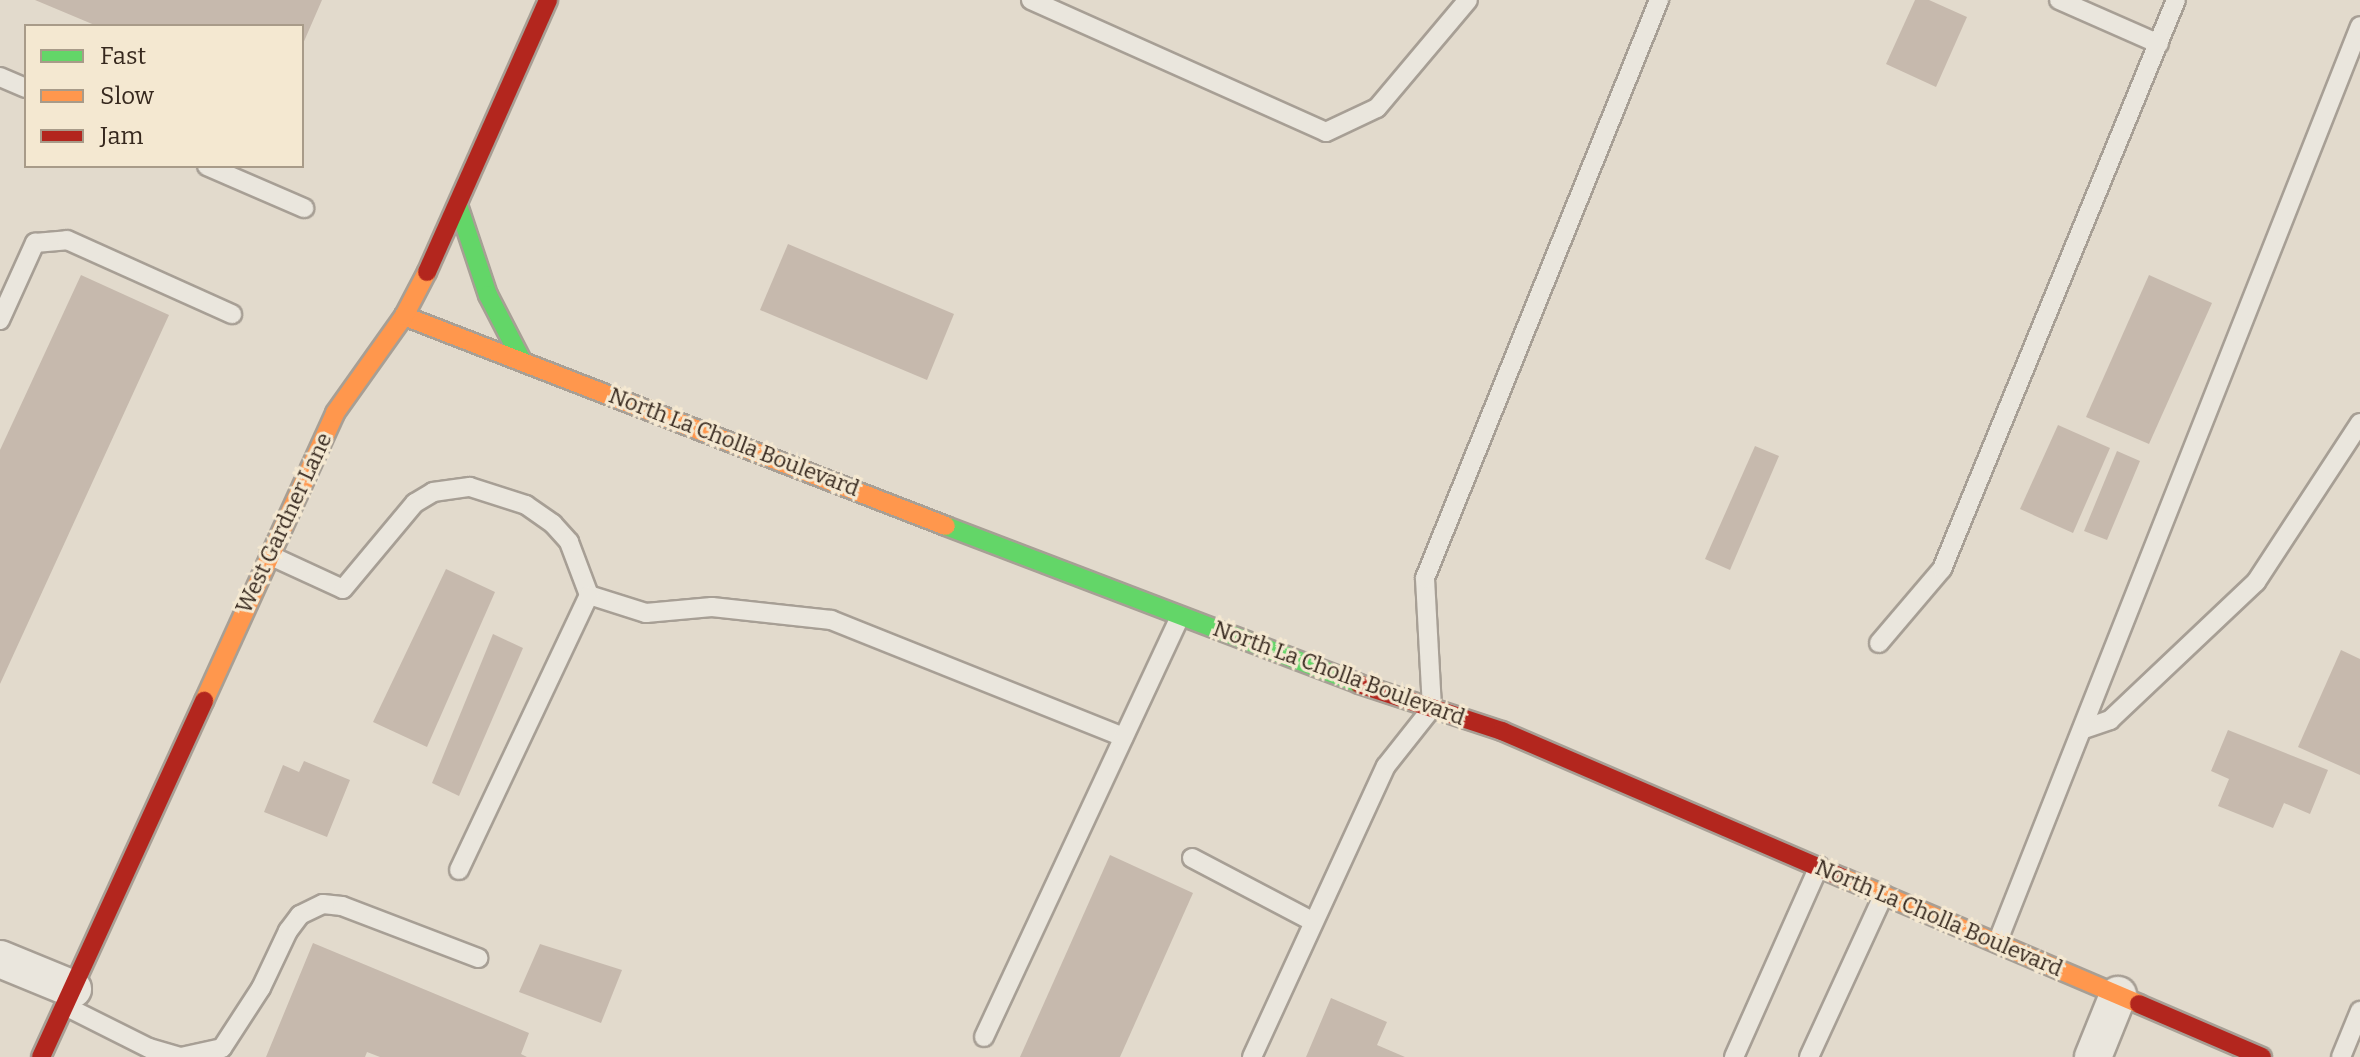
<!DOCTYPE html>
<style>
body{margin:0}
#map{position:relative;width:2360px;height:1057px;overflow:hidden;background:#e2dacc;font-family:Bitter,serif}
div>[style]{position:absolute}
.building>*{inset:0;background:#c6b9ad}
.roads{filter:drop-shadow(2px 0 #a79f95) drop-shadow(-2px 0 #a79f95) drop-shadow(0 2px #a79f95) drop-shadow(0 -2px #a79f95)}
.lane>*{height:18px;margin:-9px;padding:0 9px;transform-origin:9px;border-radius:9px;background:#eae6dd}
.street>*{height:36px;margin:-18px;padding:0 18px;transform-origin:18px;border-radius:18px;background:#eae6dd}
.fast>*{height:18px;margin:-9px;padding:0 9px;transform-origin:9px;border-radius:9px;background:#63d668}
.slow>*{height:18px;margin:-9px;padding:0 9px;transform-origin:9px;border-radius:9px;background:#ff974d}
.jam>*{height:18px;margin:-9px;padding:0 9px;transform-origin:9px;border-radius:9px;background:#b3261e}
span{translate:-50% -50%;white-space:nowrap;text-align:center;line-height:1.15;-webkit-text-stroke:6px #f4e8d1;paint-order:stroke}
.street-label{font-size:22px;color:#36281e}
.legend{position:absolute;left:24px;top:24px;width:280px;height:144px;box-sizing:border-box;background:#f4e8d1;border:2px solid #a89b89;margin:0;padding:10px 14px;list-style:none;font-size:24px;color:#36281e}
.legend li{display:flex;align-items:center;gap:16px;height:40px}
.legend b{width:40px;border:2px solid #a89b89}
</style>
<div id="map">
<div class="building">
<div style="clip-path:polygon(35px 0,322px 0,302px 46px,302px 26px,97px 26px)"></div>
<div style="clip-path:polygon(1915px 0,1929px 0,1967px 17px,1936px 87px,1886px 64px)"></div>
<div style="clip-path:polygon(788px 244px,954px 314px,927px 380px,760px 310px)"></div>
<div style="clip-path:polygon(81px 275px,169px 315px,0 684px,0 450px)"></div>
<div style="clip-path:polygon(2149px 275px,2212px 303px,2149px 444px,2086px 417px)"></div>
<div style="clip-path:polygon(2058px 425px,2110px 448px,2073px 533px,2020px 509px)"></div>
<div style="clip-path:polygon(1755px 446px,1779px 456px,1730px 570px,1705px 559px)"></div>
<div style="clip-path:polygon(2117px 451px,2140px 461px,2107px 540px,2084px 531px)"></div>
<div style="clip-path:polygon(446px 569px,495px 592px,427px 747px,373px 722px)"></div>
<div style="clip-path:polygon(493px 634px,523px 648px,459px 796px,432px 783px)"></div>
<div style="clip-path:polygon(2341px 650px,2360px 659px,2360px 775px,2298px 747px)"></div>
<div style="clip-path:polygon(2228px 730px,2328px 770px,2310px 814px,2284px 803px,2273px 828px,2218px 806px,2229px 779px,2211px 771px)"></div>
<div style="clip-path:polygon(304px 761px,350px 780px,327px 837px,264px 812px,283px 765px,299px 772px)"></div>
<div style="clip-path:polygon(1110px 855px,1193px 893px,1120px 1057px,1020px 1057px)"></div>
<div style="clip-path:polygon(313px 943px,529px 1033px,521px 1054px,527px 1057px,380px 1057px,367px 1052px,365px 1057px,266px 1057px)"></div>
<div style="clip-path:polygon(540px 944px,622px 970px,601px 1023px,519px 992px)"></div>
<div style="clip-path:polygon(1331px 998px,1387px 1022px,1377px 1045px,1405px 1057px,1306px 1057px)"></div>
</div>
<div class="roads">
<div class="lane">
<div style="left:1031px;top:0;width:323px;rotate:24.1deg"></div>
<div style="left:1326px;top:132px;width:56px;rotate:-25.2deg"></div>
<div style="left:1377px;top:108px;width:141px;rotate:-49.9deg"></div>
<div style="left:2059px;top:0;width:109px;rotate:23.7deg"></div>
<div style="left:0;top:77px;width:28px;rotate:23deg"></div>
<div style="left:207px;top:166px;width:106px;rotate:23.4deg"></div>
<div style="left:0;top:320px;width:85px;rotate:-65.6deg"></div>
<div style="left:35px;top:243px;width:32px;rotate:-5deg"></div>
<div style="left:67px;top:240px;width:181px;rotate:24.2deg"></div>
<div style="left:269px;top:555px;width:81px;rotate:24.7deg"></div>
<div style="left:343px;top:589px;width:112px;rotate:-50.1deg"></div>
<div style="left:415px;top:503px;width:21px;rotate:-31deg"></div>
<div style="left:433px;top:492px;width:37px;rotate:-8deg"></div>
<div style="left:470px;top:487px;width:59px;rotate:17.8deg"></div>
<div style="left:526px;top:505px;width:33px;rotate:35deg"></div>
<div style="left:553px;top:524px;width:24px;rotate:48deg"></div>
<div style="left:569px;top:542px;width:57px;rotate:69.3deg"></div>
<div style="left:589px;top:595px;width:60px;rotate:17.5deg"></div>
<div style="left:646px;top:613px;width:66px;rotate:-5.2deg"></div>
<div style="left:712px;top:607px;width:120px;rotate:6.2deg"></div>
<div style="left:831px;top:620px;width:315px;rotate:21.8deg"></div>
<div style="left:1879px;top:643px;width:97px;rotate:-49.6deg"></div>
<div style="left:1942px;top:569px;width:615px;rotate:-67.65deg"></div>
<div style="left:2084px;top:729px;width:28px;rotate:-19deg"></div>
<div style="left:2110px;top:720px;width:201px;rotate:-43.4deg"></div>
<div style="left:2256px;top:582px;width:190px;rotate:-56.8deg"></div>
<div style="left:1192px;top:858px;width:136px;rotate:27.7deg"></div>
<div style="left:459px;top:870px;width:304px;rotate:-64.7deg"></div>
<div style="left:1997px;top:943px;width:986px;rotate:-68.4deg"></div>
<div style="left:65px;top:1006px;width:94px;rotate:26.6deg"></div>
<div style="left:149px;top:1048px;width:33px;rotate:16deg"></div>
<div style="left:181px;top:1057px;width:42px;rotate:-12.4deg"></div>
<div style="left:222px;top:1048px;width:72px;rotate:-57deg"></div>
<div style="left:261px;top:988px;width:63px;rotate:-64.7deg"></div>
<div style="left:288px;top:931px;width:20px;rotate:-53deg"></div>
<div style="left:300px;top:915px;width:25px;rotate:-26deg"></div>
<div style="left:323px;top:904px;width:19px;rotate:6deg"></div>
<div style="left:342px;top:906px;width:146px;rotate:20.9deg"></div>
<div style="left:984px;top:1037px;width:463px;rotate:-65deg"></div>
<div style="left:1252px;top:1057px;width:320px;rotate:-65.3deg"></div>
<div style="left:1386px;top:766px;width:74px;rotate:-51.6deg"></div>
<div style="left:1432px;top:708px;width:130px;rotate:-93.1deg"></div>
<div style="left:1425px;top:578px;width:624px;rotate:-67.96deg"></div>
<div style="left:1734px;top:1057px;width:209px;rotate:-66deg"></div>
<div style="left:1809px;top:1057px;width:179px;rotate:-65.3deg"></div>
<div style="left:2341px;top:1057px;width:50px;rotate:-67.6deg"></div>
</div>
<div class="street">
<div style="left:0;top:959px;width:79px;rotate:22.3deg"></div>
<div style="left:2093px;top:1057px;width:67px;rotate:-68deg"></div>
</div>
<div class="fast">
<div style="left:458px;top:205px;width:95px;rotate:71.6deg"></div>
<div style="left:488px;top:295px;width:72px;rotate:62.7deg"></div>
<div style="left:946px;top:526px;width:442px;rotate:20.9deg"></div>
</div>
<div class="slow">
<div style="left:404px;top:316px;width:581px;rotate:21.18deg"></div>
<div style="left:204px;top:701px;width:316px;rotate:-65.5deg"></div>
<div style="left:335px;top:413px;width:119px;rotate:-54.6deg"></div>
<div style="left:404px;top:316px;width:50px;rotate:-62.4deg"></div>
<div style="left:1844px;top:878px;width:321px;rotate:23.1deg"></div>
</div>
<div class="jam">
<div style="left:427px;top:272px;width:298px;rotate:-66deg"></div>
<div style="left:1359px;top:684px;width:151px;rotate:18.2deg"></div>
<div style="left:1502px;top:731px;width:372px;rotate:23.3deg"></div>
<div style="left:2139px;top:1004px;width:134px;rotate:23.3deg"></div>
<div style="left:41px;top:1057px;width:392px;rotate:-65.4deg"></div>
</div>
</div>
<div class="street-label">
<span style="left:734px;top:442px;rotate:21deg">North La Cholla Boulevard</span>
<span style="left:284px;top:523px;rotate:-65deg">West Gardner Lane</span>
<span style="left:1339px;top:673px;rotate:20deg">North La Cholla Boulevard</span>
<span style="left:1939px;top:918px;rotate:23deg">North La Cholla Boulevard</span>
</div>
<ul class="legend">
<li><b style="height:10px;background:#63d668"></b>Fast</li>
<li><b style="height:10px;background:#ff974d"></b>Slow</li>
<li><b style="height:10px;background:#b3261e"></b>Jam</li>
</ul>
</div>
